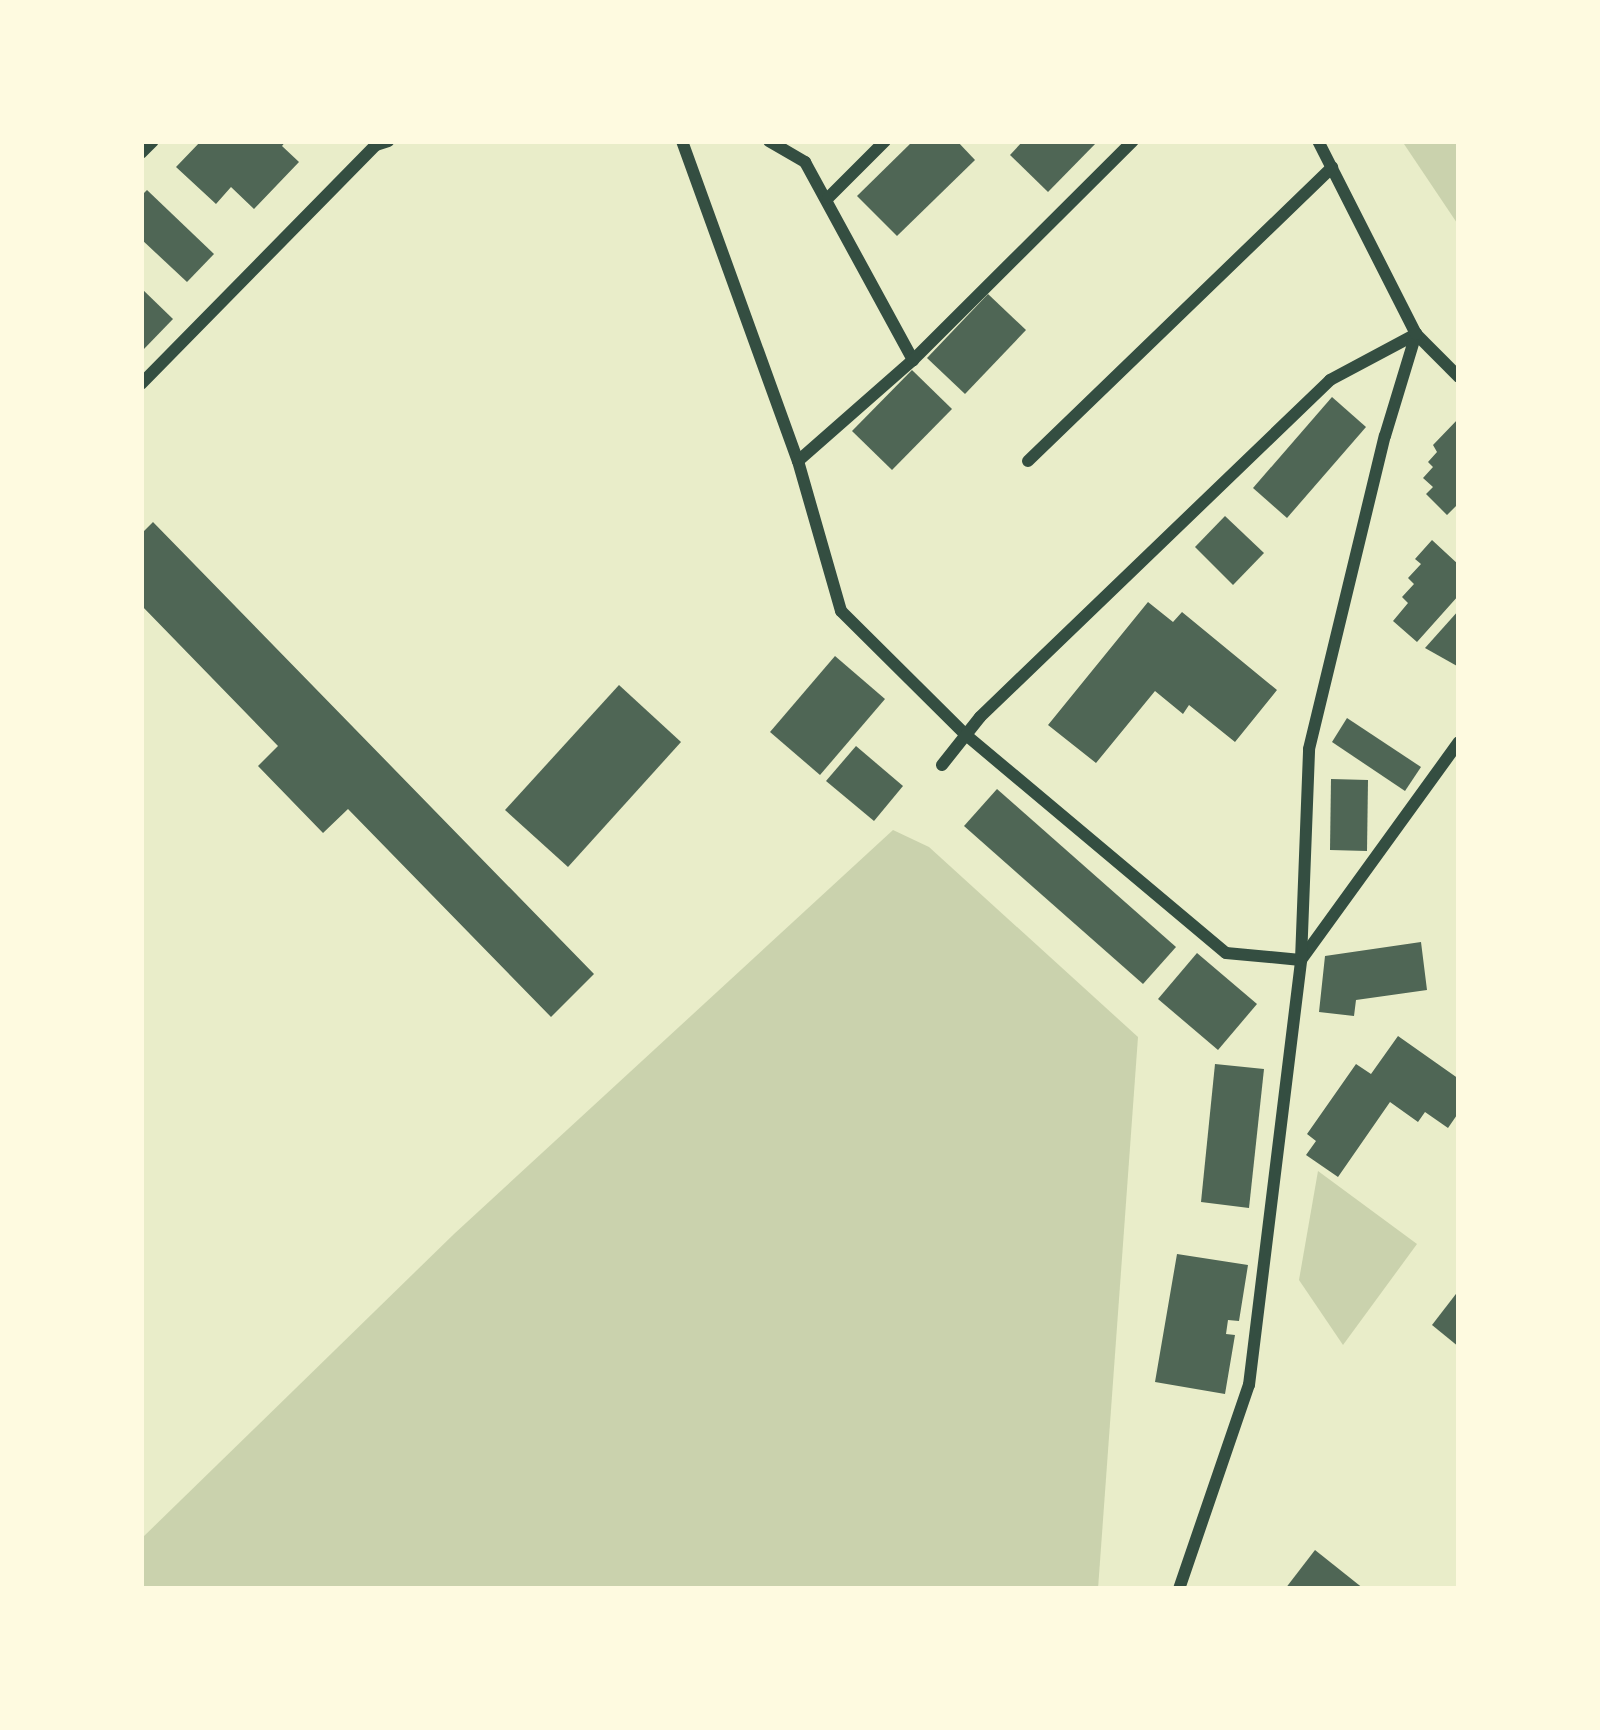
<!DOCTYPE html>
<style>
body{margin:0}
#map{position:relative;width:1600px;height:1730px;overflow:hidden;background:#e9edc9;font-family:"DM Sans",sans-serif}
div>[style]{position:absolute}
.green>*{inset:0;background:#cad2ad}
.building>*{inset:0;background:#4f6655}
.minor>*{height:12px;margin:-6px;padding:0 6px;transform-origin:6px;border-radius:6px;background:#344e41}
span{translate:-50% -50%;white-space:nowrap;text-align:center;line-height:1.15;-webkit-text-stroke:12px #fefae0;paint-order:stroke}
.frame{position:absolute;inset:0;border:144px solid #fefae0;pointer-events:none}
</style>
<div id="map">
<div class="green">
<div style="clip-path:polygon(1402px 141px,1459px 141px,1459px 226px)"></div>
<div style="clip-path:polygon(893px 830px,929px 847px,1138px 1037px,1098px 1589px,141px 1589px,141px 1539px,454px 1234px)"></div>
<div style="clip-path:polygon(1318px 1171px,1417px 1244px,1343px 1345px,1299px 1280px)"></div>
</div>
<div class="building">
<div style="clip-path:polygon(201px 141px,286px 141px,282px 146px,299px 162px,254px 209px,231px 187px,216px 204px,176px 167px)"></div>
<div style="clip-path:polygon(913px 141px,957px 141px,975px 160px,897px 236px,857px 196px)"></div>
<div style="clip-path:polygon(1023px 141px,1098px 141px,1048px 192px,1010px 155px)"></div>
<div style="clip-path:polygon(147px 190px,214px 254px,187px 282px,141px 239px,141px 196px)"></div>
<div style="clip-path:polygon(141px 288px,173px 319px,143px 350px,141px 348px)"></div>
<div style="clip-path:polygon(988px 294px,1026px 330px,965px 394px,927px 358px)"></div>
<div style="clip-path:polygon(912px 370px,952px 409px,892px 470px,852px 431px)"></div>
<div style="clip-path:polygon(1332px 397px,1366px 427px,1287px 518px,1253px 488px)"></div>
<div style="clip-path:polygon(1459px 418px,1459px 503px,1447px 515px,1426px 494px,1433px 487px,1423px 478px,1433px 467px,1428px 462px,1437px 452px,1433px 445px)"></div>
<div style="clip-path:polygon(1225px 516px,1264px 553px,1233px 585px,1195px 547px)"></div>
<div style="clip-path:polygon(153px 522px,594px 974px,551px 1017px,348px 809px,323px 833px,258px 766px,278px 746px,141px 605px,141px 534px)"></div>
<div style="clip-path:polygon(1432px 540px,1459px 565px,1459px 595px,1417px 642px,1393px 621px,1408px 603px,1402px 597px,1414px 584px,1408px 578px,1421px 564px,1415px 559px)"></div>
<div style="clip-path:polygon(1148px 602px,1173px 622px,1182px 612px,1277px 690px,1235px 742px,1189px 705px,1183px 714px,1155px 691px,1096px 763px,1048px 725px)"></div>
<div style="clip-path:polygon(1459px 610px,1459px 664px,1457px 666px,1425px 648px)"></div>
<div style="clip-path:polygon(835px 656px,885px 699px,820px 775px,770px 732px)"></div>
<div style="clip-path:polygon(619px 685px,681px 742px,568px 867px,505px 810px)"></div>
<div style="clip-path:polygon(1347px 718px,1421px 767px,1405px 791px,1332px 742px)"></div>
<div style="clip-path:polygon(856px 746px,903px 786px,874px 821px,826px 781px)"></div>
<div style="clip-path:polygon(1331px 779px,1368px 780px,1367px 851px,1330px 850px)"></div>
<div style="clip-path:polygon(997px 789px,1176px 947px,1143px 984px,964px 826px)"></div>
<div style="clip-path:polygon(1421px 942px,1427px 990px,1356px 1000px,1354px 1016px,1319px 1012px,1325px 956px)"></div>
<div style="clip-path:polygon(1197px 953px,1257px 1004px,1218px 1050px,1158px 999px)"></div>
<div style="clip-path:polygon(1398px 1036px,1459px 1079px,1459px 1112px,1448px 1128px,1425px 1112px,1418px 1122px,1390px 1102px,1338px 1177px,1306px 1155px,1316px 1141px,1307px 1134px,1356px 1064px,1371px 1074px)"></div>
<div style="clip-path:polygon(1215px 1064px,1264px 1069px,1249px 1208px,1201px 1202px)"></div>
<div style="clip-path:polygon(1177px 1254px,1248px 1265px,1239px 1321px,1228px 1320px,1226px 1334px,1235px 1335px,1225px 1394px,1155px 1382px)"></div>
<div style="clip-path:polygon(1459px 1290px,1459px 1347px,1432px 1325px)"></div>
<div style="clip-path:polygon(1315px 1550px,1364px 1589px,1285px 1589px)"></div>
</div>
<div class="minor">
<div style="left:682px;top:141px;width:340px;rotate:70.1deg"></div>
<div style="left:798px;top:461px;width:156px;rotate:74deg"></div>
<div style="left:841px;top:611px;width:176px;rotate:44.8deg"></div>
<div style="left:966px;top:735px;width:339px;rotate:40deg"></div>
<div style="left:1226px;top:953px;width:75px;rotate:5.3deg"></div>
<div style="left:1301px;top:960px;width:269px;rotate:-54.1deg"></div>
<div style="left:769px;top:141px;width:42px;rotate:30.3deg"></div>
<div style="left:805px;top:162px;width:226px;rotate:61.4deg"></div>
<div style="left:141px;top:153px;width:17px;rotate:-45deg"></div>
<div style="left:828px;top:198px;width:81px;rotate:-45deg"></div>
<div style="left:141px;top:384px;width:335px;rotate:-45.5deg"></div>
<div style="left:376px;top:145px;width:13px;rotate:-18deg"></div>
<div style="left:798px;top:461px;width:153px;rotate:-41.3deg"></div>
<div style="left:913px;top:360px;width:310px;rotate:-44.9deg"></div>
<div style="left:1028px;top:461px;width:423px;rotate:-44deg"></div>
<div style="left:942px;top:765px;width:61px;rotate:-51.6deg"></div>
<div style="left:980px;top:717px;width:486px;rotate:-43.9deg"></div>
<div style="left:1330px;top:380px;width:98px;rotate:-28.1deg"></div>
<div style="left:1416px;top:334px;width:61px;rotate:45deg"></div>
<div style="left:1179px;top:1589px;width:216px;rotate:-71.1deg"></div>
<div style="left:1249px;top:1385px;width:428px;rotate:-83deg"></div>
<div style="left:1301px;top:960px;width:211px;rotate:-87.8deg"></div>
<div style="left:1309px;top:749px;width:322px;rotate:-76.4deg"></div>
<div style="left:1385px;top:436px;width:107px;rotate:-73.1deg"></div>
<div style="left:1416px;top:334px;width:216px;rotate:-116.9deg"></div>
</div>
<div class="frame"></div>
</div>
